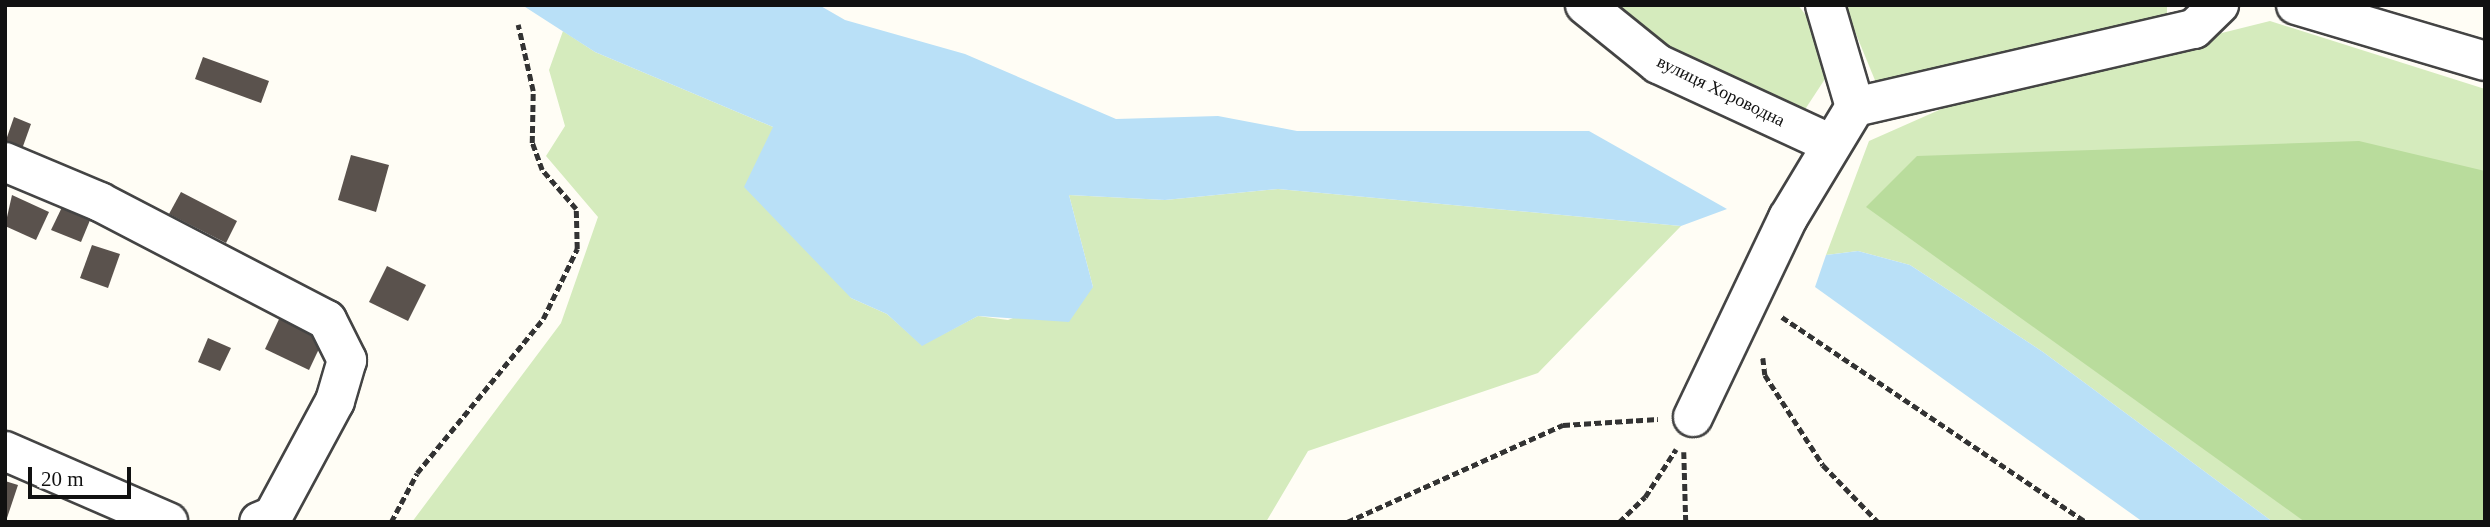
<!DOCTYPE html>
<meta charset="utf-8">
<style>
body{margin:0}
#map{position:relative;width:2490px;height:527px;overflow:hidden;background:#fffdf5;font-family:"Times New Roman",serif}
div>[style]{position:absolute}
.green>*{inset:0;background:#d5ebbd}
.forest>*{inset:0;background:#b9dc9c}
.water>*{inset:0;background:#b9e0f7}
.building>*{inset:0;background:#5a524d}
.path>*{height:4.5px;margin-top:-2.25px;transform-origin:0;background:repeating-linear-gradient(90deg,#333 0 7px,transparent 0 10.5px)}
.roads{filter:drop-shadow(2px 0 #444) drop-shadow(-2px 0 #444) drop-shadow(0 2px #444) drop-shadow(0 -2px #444)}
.minor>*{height:38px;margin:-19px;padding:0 19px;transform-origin:19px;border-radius:19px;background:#fff}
span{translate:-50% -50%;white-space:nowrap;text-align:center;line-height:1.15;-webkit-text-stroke:7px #fff;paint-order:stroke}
.street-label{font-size:18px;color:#111}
.frame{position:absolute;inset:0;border:7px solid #111;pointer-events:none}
.scale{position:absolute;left:28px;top:467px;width:103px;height:32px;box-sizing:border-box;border:4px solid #111;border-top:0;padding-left:9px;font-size:21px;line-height:24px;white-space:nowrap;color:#111;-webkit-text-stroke:5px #fff;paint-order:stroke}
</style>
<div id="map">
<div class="green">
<div style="clip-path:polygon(1608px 5px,1798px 5px,1808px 18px,1825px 79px,1802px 114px,1670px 53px)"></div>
<div style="clip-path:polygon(1844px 5px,2167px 5px,2167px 15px,1879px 90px)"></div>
<div style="clip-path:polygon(2270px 21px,2485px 89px,2485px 522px,2273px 522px,2043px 352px,1910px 265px,1858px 251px,1826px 255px,1869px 141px,1973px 95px)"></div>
<div style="clip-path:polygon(563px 31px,595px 52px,773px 127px,851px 298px,887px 314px,922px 345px,978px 316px,1008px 320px,1093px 287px,1069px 195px,1165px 200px,1278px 189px,1681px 226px,1538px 373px,1308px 451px,1266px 522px,412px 522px,561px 323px,598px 217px,546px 156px,565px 126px,549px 70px)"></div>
</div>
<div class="forest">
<div style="clip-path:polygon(2359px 141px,2485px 171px,2485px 522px,2305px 522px,1866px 207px,1917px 156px)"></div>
</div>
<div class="water">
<div style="clip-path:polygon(522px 5px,819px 5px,845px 20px,965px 54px,1116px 119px,1218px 116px,1297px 131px,1589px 131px,1727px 209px,1681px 226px,1278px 189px,1165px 200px,1069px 195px,1093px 287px,1069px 322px,978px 316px,922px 346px,887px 314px,851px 298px,744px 187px,773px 127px,595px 52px)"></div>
<div style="clip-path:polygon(1858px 251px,1910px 265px,2043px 352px,2273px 522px,2143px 522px,1815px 287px,1826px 255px)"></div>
</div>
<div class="building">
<div style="clip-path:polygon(203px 57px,269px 81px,261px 103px,195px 79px)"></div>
<div style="clip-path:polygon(14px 117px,31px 124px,22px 149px,5px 143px)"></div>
<div style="clip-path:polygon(351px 155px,389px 165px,376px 212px,338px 200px)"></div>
<div style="clip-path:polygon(181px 192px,237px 221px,226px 243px,169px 214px)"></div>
<div style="clip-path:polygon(12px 195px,49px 212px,36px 240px,5px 226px)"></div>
<div style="clip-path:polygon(65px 201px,93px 213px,81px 242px,51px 230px)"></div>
<div style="clip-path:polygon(92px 245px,120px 254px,108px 288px,80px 278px)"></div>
<div style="clip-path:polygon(387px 266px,426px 285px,408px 321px,369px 302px)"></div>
<div style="clip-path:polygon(281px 315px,325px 336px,309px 370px,265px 349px)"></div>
<div style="clip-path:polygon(208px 338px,231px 348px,220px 371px,198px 362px)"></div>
<div style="clip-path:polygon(5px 481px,18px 485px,6px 521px,5px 521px)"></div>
</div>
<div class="path">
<div style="left:1782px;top:317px;width:367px;rotate:34deg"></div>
<div style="left:1763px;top:358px;width:17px;rotate:83deg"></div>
<div style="left:1765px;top:375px;width:107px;rotate:57.2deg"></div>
<div style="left:1823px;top:465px;width:79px;rotate:46deg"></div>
<div style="left:1684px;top:452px;width:70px;rotate:88.4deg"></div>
<div style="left:391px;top:522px;width:55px;rotate:-62deg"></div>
<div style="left:417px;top:473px;width:199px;rotate:-50.7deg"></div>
<div style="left:543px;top:319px;width:78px;rotate:-64.1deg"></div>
<div style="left:577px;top:249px;width:40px;rotate:-91.4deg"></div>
<div style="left:576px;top:209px;width:52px;rotate:-131.1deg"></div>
<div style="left:542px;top:170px;width:29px;rotate:-110deg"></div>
<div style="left:532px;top:143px;width:52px;rotate:-88.9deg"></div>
<div style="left:533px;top:91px;width:68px;rotate:-102.8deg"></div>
<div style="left:1347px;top:522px;width:237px;rotate:-24.2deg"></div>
<div style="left:1563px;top:425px;width:95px;rotate:-3.6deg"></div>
<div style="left:1619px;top:522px;width:36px;rotate:-44deg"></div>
<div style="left:1645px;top:497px;width:57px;rotate:-57.1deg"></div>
</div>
<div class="roads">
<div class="minor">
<div style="left:1585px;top:5px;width:94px;rotate:38.9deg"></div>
<div style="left:1658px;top:64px;width:188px;rotate:24.8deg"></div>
<div style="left:2296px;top:5px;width:197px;rotate:16.5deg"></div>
<div style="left:1855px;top:107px;width:348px;rotate:-13deg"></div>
<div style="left:2194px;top:29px;width:35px;rotate:-44deg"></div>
<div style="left:5px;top:162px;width:103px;rotate:22.8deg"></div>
<div style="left:100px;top:202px;width:256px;rotate:27.5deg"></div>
<div style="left:327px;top:320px;width:45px;rotate:63.4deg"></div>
<div style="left:347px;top:360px;width:43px;rotate:106.3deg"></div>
<div style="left:335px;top:401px;width:131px;rotate:118.3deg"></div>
<div style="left:273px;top:516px;width:15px;rotate:157deg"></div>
<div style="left:1693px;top:417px;width:221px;rotate:-64.5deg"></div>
<div style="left:1788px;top:218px;width:130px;rotate:-58.9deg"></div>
<div style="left:1855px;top:107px;width:106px;rotate:-106.4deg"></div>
<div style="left:5px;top:451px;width:178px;rotate:23.5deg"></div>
</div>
</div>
<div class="street-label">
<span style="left:1721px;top:91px;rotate:26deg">вулиця Хороводна</span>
</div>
<div class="frame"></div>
<div class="scale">20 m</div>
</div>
